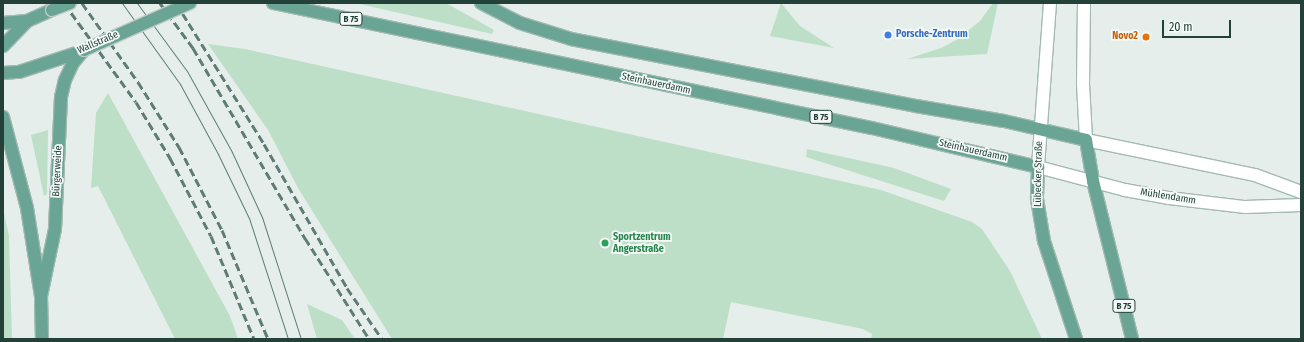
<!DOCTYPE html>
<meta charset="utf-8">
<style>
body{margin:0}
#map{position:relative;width:1304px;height:342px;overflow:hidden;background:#e5eeea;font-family:"Fira Sans Condensed",sans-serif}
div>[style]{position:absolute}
.green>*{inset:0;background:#bddfc7}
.roads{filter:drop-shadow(1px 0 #a3bab2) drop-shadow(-1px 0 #a3bab2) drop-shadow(0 1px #a3bab2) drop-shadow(0 -1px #a3bab2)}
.secondary>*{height:12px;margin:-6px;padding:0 6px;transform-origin:6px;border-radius:6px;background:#fff}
.primary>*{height:12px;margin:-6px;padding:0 6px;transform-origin:6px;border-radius:6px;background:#69a495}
.tram>*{height:1px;margin:-0.5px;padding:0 0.5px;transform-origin:0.5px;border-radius:0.5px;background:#5e7c74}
.rail>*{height:3px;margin-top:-1.5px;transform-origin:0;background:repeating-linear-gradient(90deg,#5e7c74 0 8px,transparent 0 12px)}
.bridges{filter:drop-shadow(1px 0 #c1cac8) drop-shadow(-1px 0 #c1cac8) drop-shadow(0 1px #c1cac8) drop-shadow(0 -1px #c1cac8)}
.primary-bridge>*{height:12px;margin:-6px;padding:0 6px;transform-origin:6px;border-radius:6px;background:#69a495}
.dots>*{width:11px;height:11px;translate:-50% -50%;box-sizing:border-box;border:2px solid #f5faf8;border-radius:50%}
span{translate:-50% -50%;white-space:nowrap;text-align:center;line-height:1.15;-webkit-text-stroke:3.5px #f5faf8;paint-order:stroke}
.shield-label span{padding:1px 3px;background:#f5faf8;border:1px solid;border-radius:3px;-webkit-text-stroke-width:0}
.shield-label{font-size:9px;color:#234039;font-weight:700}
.shop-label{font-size:10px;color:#366cbe;font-weight:700}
.left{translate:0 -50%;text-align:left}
.food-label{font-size:10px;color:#c56008;font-weight:700}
.right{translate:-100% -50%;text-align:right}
.street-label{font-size:10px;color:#234039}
.leisure-label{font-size:10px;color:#27864d;font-weight:700}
.frame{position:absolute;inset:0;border:4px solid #234039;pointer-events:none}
.scale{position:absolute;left:1162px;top:20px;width:69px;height:18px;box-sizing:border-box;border:2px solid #234039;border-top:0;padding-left:5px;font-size:12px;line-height:14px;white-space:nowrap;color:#234039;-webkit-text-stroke:3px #f5faf8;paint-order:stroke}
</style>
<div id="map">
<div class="green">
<div style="clip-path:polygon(355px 3px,446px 3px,494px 30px,492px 34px)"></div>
<div style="clip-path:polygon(781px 3px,800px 26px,834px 48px,770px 36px)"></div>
<div style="clip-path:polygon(993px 3px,998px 3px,987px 54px,907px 59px,941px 48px,958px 39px,980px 21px)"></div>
<div style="clip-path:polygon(208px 44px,245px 49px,881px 190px,972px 222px,982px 229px,1010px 271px,1042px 339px,871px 339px,872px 334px,863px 329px,731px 302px,723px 339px,392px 339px,298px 188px,268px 130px)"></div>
<div style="clip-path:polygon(108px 93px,230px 316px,238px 339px,175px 339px,98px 186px,91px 188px,96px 113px)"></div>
<div style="clip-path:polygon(48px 130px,47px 194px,44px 196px,31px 135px)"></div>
<div style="clip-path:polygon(807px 149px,894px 168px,951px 189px,944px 201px,806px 157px)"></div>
<div style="clip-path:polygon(3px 209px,9px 236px,12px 339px,3px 339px)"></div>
<div style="clip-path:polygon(307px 304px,342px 320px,355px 339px,317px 339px)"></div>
</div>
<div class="roads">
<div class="secondary">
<div style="left:1050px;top:3px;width:164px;rotate:94.2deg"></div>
<div style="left:1038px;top:167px;width:90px;rotate:14.8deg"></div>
<div style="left:1125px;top:190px;width:45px;rotate:10.3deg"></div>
<div style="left:1169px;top:198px;width:77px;rotate:6.8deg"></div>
<div style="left:1245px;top:207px;width:56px;rotate:-2deg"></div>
<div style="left:1084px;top:3px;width:81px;rotate:90.7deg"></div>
<div style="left:1083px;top:84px;width:56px;rotate:86.9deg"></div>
<div style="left:1086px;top:140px;width:173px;rotate:11.7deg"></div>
<div style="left:1255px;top:175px;width:49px;rotate:20.3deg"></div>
</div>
<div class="primary">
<div style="left:273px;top:3px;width:612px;rotate:11.79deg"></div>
<div style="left:872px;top:128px;width:171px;rotate:13.2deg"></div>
<div style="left:1038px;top:167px;width:32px;rotate:92deg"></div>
<div style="left:1037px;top:199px;width:43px;rotate:80.5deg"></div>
<div style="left:1044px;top:241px;width:103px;rotate:71.9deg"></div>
<div style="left:481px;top:3px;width:44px;rotate:27.1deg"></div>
<div style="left:520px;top:23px;width:53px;rotate:17.4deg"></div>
<div style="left:571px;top:39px;width:351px;rotate:11deg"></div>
<div style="left:916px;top:106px;width:89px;rotate:9.7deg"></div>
<div style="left:1004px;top:121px;width:84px;rotate:13deg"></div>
<div style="left:1086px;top:140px;width:42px;rotate:80.3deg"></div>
<div style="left:1093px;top:181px;width:163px;rotate:76.1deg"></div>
<div style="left:3px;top:23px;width:24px;rotate:-5deg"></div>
<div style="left:27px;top:21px;width:27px;rotate:-24deg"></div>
<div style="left:3px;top:46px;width:35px;rotate:-46deg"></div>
<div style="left:3px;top:73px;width:16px;rotate:-4deg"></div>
<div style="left:19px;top:72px;width:67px;rotate:-18.2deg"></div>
<div style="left:3px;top:117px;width:94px;rotate:75.2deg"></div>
<div style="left:27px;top:208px;width:89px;rotate:81deg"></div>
<div style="left:41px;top:296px;width:43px;rotate:88.7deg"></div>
<div style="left:41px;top:296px;width:68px;rotate:-78.2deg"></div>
<div style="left:55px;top:229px;width:132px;rotate:-87.4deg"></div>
<div style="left:61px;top:97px;width:17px;rotate:-77deg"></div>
<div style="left:65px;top:80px;width:19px;rotate:-65deg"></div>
<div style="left:73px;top:63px;width:17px;rotate:-50deg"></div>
</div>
</div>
<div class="tram">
<div style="left:122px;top:3px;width:100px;rotate:54.4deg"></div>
<div style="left:180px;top:84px;width:80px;rotate:61.5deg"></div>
<div style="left:218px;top:154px;width:71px;rotate:64.2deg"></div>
<div style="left:249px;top:218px;width:127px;rotate:72.1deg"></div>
<div style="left:137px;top:3px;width:84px;rotate:53.7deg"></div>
<div style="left:187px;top:71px;width:90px;rotate:60.9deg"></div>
<div style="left:231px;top:150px;width:74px;rotate:65.2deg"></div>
<div style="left:262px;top:217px;width:128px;rotate:72.3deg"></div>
</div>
<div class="rail">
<div style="left:64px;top:3px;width:122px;rotate:54deg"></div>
<div style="left:136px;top:102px;width:66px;rotate:58.7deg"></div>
<div style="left:170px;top:158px;width:88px;rotate:62.3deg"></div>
<div style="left:211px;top:236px;width:112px;rotate:67.3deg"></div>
<div style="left:82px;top:3px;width:97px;rotate:54.7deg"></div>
<div style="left:138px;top:82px;width:77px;rotate:57.8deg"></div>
<div style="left:179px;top:147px;width:93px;rotate:62.6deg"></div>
<div style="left:222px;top:230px;width:118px;rotate:67.1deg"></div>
<div style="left:160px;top:3px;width:56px;rotate:53.7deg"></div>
<div style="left:193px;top:48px;width:221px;rotate:59.5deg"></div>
<div style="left:305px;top:238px;width:120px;rotate:57.6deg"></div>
<div style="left:176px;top:3px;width:166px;rotate:58deg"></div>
<div style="left:264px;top:144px;width:166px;rotate:60deg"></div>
<div style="left:347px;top:288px;width:62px;rotate:55.5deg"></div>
</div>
<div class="bridges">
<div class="primary-bridge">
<div style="left:52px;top:10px;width:19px;rotate:-21deg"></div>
<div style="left:84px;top:50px;width:116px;rotate:-23.9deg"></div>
</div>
</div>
<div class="dots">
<div style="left:888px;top:35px;background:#3f7fe0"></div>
<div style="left:1146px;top:37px;background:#e8710a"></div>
<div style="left:605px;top:243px;background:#2e9e5b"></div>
</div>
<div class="shield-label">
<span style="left:351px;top:19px">B 75</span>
<span style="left:821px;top:117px">B 75</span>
<span style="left:1124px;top:306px">B 75</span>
</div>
<div class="shop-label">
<span class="left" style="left:896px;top:35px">Porsche-Zentrum</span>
</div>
<div class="food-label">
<span class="right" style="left:1138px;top:37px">Novo2</span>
</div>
<div class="street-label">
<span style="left:98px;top:43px;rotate:-23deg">Wallstraße</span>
<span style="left:656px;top:84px;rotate:12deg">Steinhauerdamm</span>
<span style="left:973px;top:151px;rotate:13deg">Steinhauerdamm</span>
<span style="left:58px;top:171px;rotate:-87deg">Bürgerweide</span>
<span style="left:1039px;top:174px;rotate:-89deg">Lübecker Straße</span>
<span style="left:1168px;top:197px;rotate:9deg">Mühlendamm</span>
</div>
<div class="leisure-label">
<span class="left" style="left:613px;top:243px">Sportzentrum<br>Angerstraße</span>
</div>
<div class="frame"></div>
<div class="scale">20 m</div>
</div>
